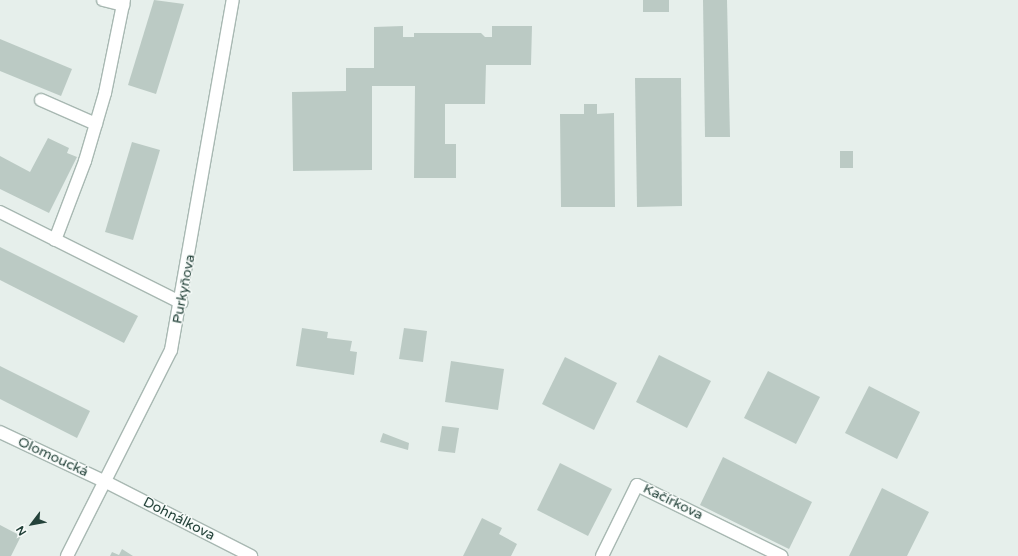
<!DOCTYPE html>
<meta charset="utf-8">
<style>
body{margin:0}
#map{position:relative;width:1018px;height:556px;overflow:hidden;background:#e6efeb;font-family:"Varela Round",sans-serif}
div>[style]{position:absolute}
.building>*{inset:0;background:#bbcac4}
.roads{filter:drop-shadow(1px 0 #a8b8b2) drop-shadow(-1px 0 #a8b8b2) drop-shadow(0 1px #a8b8b2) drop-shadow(0 -1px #a8b8b2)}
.minor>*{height:12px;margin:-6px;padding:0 6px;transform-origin:6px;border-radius:6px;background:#fff}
span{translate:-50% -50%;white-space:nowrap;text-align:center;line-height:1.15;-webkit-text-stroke:3px #f7fbf9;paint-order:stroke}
.street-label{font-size:14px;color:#24423a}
.north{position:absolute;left:12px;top:504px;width:40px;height:40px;-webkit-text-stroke:3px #f7fbf9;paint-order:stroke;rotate:238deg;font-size:11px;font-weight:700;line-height:16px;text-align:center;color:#24423a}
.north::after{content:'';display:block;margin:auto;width:14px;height:18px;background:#24423a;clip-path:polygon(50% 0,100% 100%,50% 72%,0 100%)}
</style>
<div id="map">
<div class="building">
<div style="clip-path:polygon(154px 0,184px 4px,156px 94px,128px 85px)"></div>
<div style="clip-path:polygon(643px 0,669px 0,669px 12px,643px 12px)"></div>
<div style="clip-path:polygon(703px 0,727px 0,730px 137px,705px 137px)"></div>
<div style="clip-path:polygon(403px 26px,403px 37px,414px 37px,414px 33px,481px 33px,485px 37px,492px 37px,492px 26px,532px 26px,531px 65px,486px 65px,485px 104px,445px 104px,445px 144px,456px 144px,456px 178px,414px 178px,415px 86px,372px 86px,372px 170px,293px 171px,292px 92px,346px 91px,346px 68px,374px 68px,374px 27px)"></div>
<div style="clip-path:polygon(0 39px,72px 69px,61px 96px,0 71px)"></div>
<div style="clip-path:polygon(635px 78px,681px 78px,682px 206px,637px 207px)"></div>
<div style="clip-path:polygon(584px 104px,597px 104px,597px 114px,614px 113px,615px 207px,561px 207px,560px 114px,584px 114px)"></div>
<div style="clip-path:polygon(48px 138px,69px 148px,67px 153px,77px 157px,49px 213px,0 189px,0 156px,30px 172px)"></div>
<div style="clip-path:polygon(132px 142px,160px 150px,133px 240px,105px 232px)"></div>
<div style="clip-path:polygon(840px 151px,853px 151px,853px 168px,840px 168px)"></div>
<div style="clip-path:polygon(0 247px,138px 316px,124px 343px,0 280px)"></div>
<div style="clip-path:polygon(302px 328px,328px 332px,327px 338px,352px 341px,350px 351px,357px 352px,354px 375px,296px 366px)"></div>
<div style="clip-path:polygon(404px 328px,427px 331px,423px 362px,399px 359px)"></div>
<div style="clip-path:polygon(659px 355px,711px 381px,687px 428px,636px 402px)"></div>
<div style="clip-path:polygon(565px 357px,617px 383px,594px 430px,542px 404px)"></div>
<div style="clip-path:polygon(451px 361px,504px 369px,498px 410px,445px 402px)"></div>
<div style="clip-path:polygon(0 366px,90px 411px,77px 438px,0 399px)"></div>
<div style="clip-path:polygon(768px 371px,820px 397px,796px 444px,744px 418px)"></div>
<div style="clip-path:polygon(869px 386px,920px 412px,897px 459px,845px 433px)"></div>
<div style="clip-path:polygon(442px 426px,459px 428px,455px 453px,438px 451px)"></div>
<div style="clip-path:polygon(383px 433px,409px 443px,408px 450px,380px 442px)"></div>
<div style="clip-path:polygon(723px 457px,812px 502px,789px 549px,700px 505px)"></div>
<div style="clip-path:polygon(560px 463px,612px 489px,588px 536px,537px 510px)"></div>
<div style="clip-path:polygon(882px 488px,929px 512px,907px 556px,849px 556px)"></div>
<div style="clip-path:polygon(482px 518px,502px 528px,499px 534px,517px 544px,511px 556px,463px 556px)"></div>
<div style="clip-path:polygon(0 525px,21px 536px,11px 556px,0 556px)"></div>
<div style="clip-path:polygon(122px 549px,133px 556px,110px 556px,112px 552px,119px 555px)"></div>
</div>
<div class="roads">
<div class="minor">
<div style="left:103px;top:0;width:21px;rotate:14deg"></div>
<div style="left:41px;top:100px;width:60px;rotate:23.6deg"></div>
<div style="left:0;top:212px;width:203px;rotate:26.6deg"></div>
<div style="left:55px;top:240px;width:85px;rotate:-69.2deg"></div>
<div style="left:85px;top:161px;width:71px;rotate:-73.6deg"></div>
<div style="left:105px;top:93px;width:95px;rotate:-78.5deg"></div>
<div style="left:0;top:432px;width:117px;rotate:25.3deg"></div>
<div style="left:106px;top:482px;width:163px;rotate:27deg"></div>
<div style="left:67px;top:556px;width:231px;rotate:-63.2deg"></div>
<div style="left:171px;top:350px;width:355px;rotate:-80deg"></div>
<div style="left:602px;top:556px;width:79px;rotate:-63.8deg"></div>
<div style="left:637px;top:485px;width:161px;rotate:26.2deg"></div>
</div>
</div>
<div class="street-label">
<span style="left:184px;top:289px;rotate:-79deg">Purkyňova</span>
<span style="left:53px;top:457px;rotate:25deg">Olomoucká</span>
<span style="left:673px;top:502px;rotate:26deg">Kačírkova</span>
<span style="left:179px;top:519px;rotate:27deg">Dohnálkova</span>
</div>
<div class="north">N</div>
</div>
